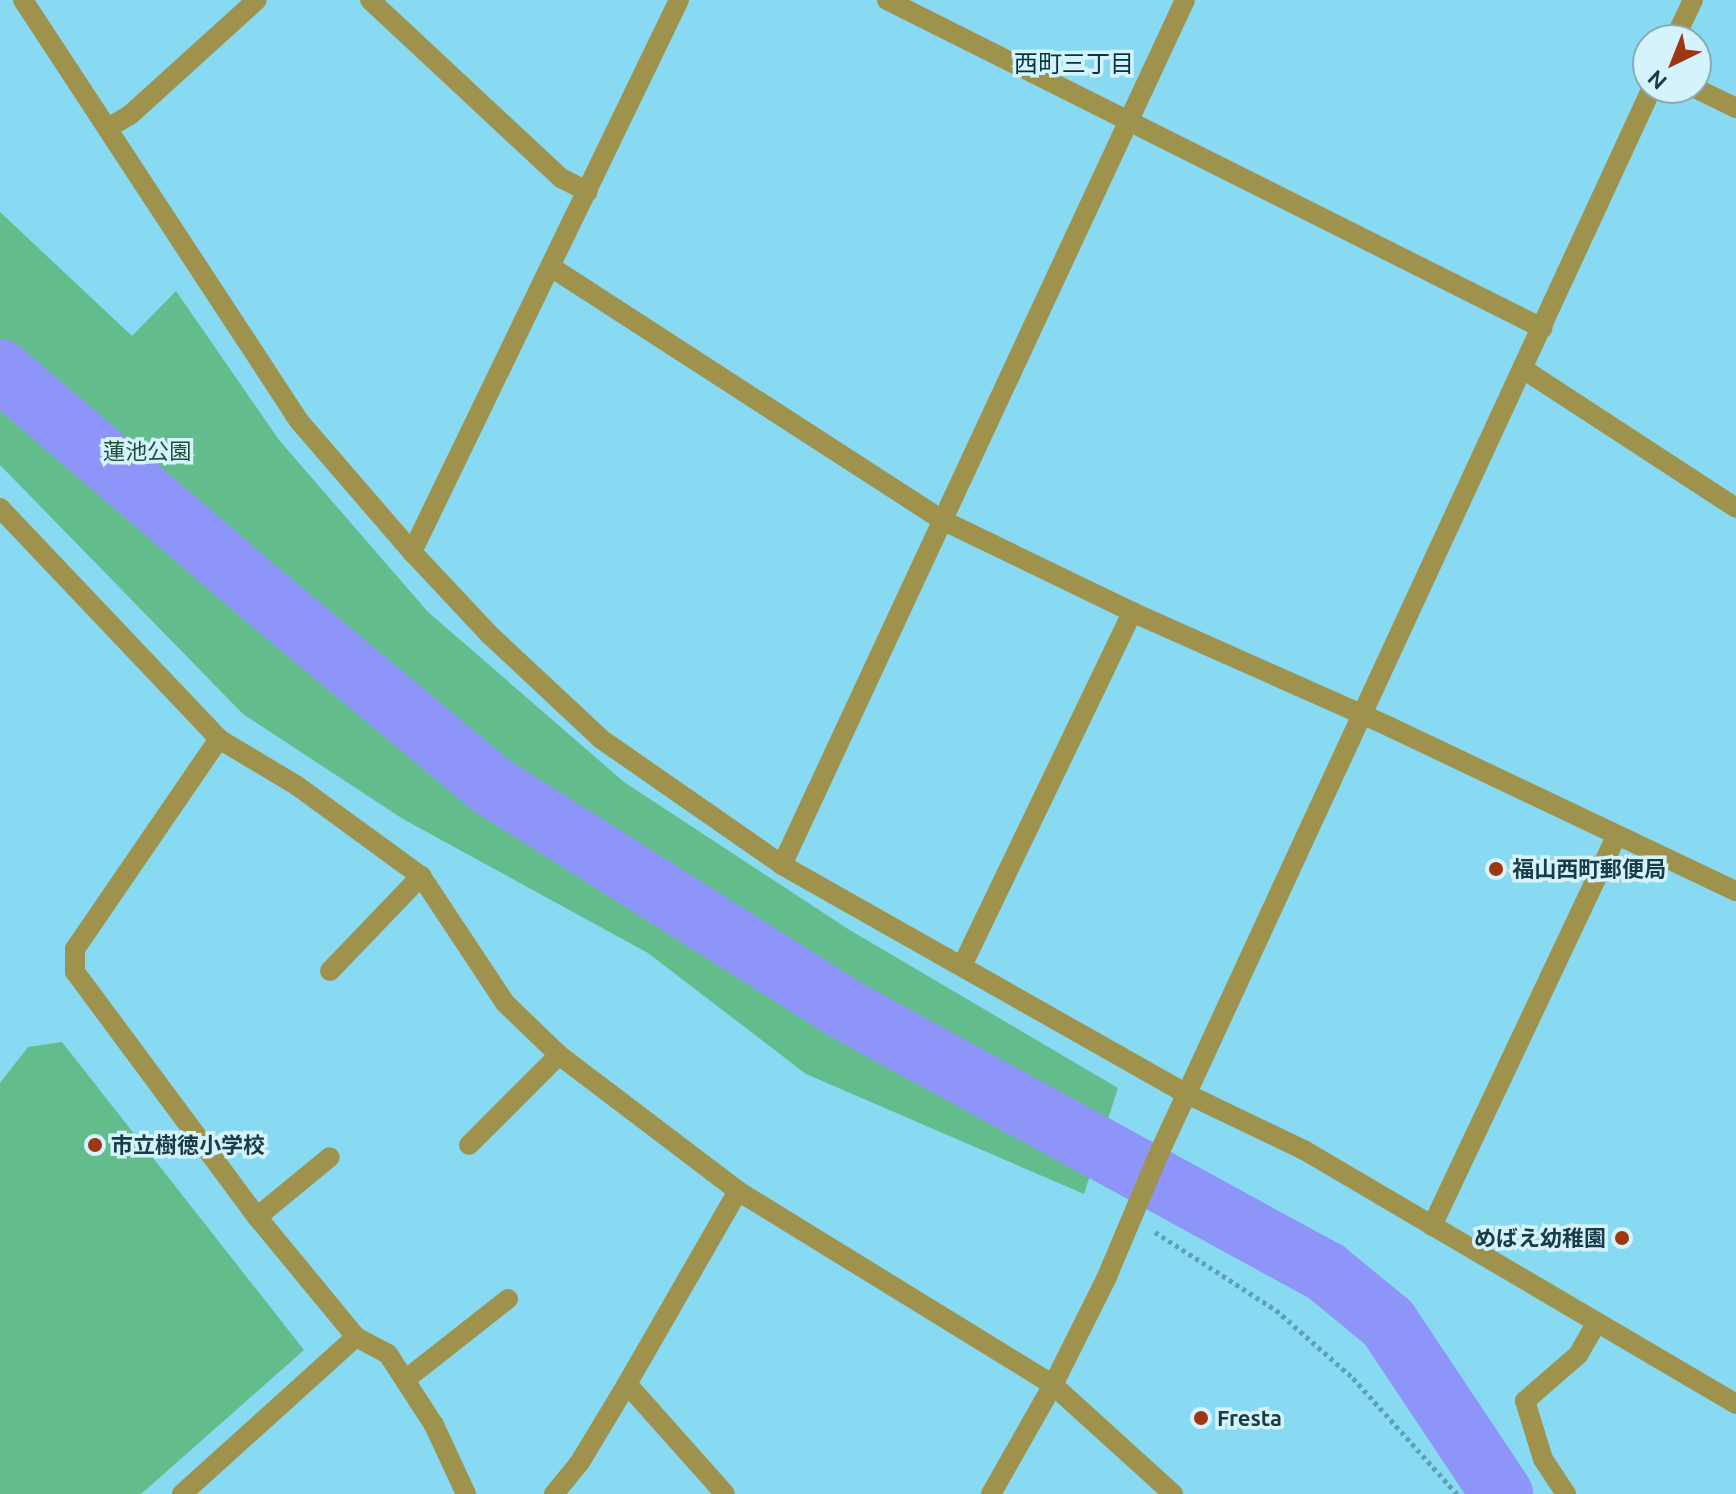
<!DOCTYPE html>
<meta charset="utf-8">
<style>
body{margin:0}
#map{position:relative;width:1736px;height:1494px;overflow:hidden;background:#87daf2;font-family:Ubuntu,"Noto Sans JP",sans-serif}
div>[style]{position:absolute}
.green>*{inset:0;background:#63bc8c}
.river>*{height:62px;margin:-31px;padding:0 31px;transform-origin:31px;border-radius:31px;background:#8d95f8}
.path>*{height:5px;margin-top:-2.5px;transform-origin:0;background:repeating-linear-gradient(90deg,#5fa0b3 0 4px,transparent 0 8px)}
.minor>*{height:20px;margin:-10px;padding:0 10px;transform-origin:10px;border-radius:10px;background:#9f924d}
.dots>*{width:22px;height:22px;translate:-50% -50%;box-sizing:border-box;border:4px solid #d4f3fc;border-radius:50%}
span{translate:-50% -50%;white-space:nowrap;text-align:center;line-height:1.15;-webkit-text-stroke:7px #d4f3fc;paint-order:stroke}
.park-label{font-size:22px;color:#1f5037}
.poi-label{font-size:22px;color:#1a3c46;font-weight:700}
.left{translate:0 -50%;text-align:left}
.right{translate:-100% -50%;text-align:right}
.neighbourhood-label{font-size:24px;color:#053541}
.north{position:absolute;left:1632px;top:24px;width:80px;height:80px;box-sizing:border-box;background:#d4f3fc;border:2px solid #8aaab3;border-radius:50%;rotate:223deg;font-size:22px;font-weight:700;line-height:32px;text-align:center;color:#1a3c46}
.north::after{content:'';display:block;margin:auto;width:28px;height:36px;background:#9e3711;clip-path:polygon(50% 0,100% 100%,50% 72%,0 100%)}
</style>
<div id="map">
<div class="green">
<div style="clip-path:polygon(0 212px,132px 336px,176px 291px,279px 440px,428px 612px,624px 782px,848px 929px,1118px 1088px,1084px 1194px,806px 1074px,648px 953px,403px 819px,243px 714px,0 465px)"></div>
<div style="clip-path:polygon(62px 1042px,304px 1350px,141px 1494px,0 1494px,0 1083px,28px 1047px)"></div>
</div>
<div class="river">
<div style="left:0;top:370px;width:349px;rotate:40.6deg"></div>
<div style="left:265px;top:597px;width:295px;rotate:39.8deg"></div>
<div style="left:492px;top:786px;width:421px;rotate:32.3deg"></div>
<div style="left:848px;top:1011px;width:545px;rotate:28.64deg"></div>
<div style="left:1326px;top:1272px;width:80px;rotate:39.4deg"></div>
<div style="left:1388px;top:1323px;width:206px;rotate:56.3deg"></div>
</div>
<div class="path">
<div style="left:1155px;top:1232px;width:144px;rotate:32.8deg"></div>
<div style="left:1276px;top:1310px;width:103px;rotate:41.4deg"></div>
<div style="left:1353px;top:1378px;width:156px;rotate:48.1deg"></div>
</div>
<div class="minor">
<div style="left:23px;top:0;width:503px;rotate:56.75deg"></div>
<div style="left:299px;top:421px;width:173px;rotate:49.2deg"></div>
<div style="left:412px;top:552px;width:115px;rotate:46.8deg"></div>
<div style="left:491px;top:636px;width:151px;rotate:43.1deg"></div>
<div style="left:601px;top:739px;width:221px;rotate:34.8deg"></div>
<div style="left:782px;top:865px;width:465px;rotate:29.5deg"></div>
<div style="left:1187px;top:1094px;width:130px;rotate:25.6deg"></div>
<div style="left:1304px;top:1150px;width:501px;rotate:30.45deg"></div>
<div style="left:370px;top:0;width:261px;rotate:43deg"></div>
<div style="left:561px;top:178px;width:30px;rotate:27deg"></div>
<div style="left:887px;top:0;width:733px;rotate:26.6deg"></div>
<div style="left:1674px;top:40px;width:44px;rotate:-64.6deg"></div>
<div style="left:1695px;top:88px;width:46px;rotate:26deg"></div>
<div style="left:108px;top:128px;width:26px;rotate:-31deg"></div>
<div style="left:130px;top:115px;width:171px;rotate:-42.2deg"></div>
<div style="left:551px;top:267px;width:463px;rotate:32.9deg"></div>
<div style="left:940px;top:519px;width:213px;rotate:25.8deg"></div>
<div style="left:1132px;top:612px;width:282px;rotate:24deg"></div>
<div style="left:1390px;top:727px;width:383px;rotate:25.4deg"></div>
<div style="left:1523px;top:369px;width:254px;rotate:33.1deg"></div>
<div style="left:0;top:508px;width:318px;rotate:46.5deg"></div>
<div style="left:219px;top:739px;width:90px;rotate:30.9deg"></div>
<div style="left:296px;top:785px;width:155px;rotate:36.1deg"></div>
<div style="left:421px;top:876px;width:152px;rotate:56.5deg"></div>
<div style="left:505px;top:1003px;width:75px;rotate:43.9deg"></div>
<div style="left:559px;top:1055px;width:225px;rotate:37.2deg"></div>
<div style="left:738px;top:1191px;width:370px;rotate:31.6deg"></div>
<div style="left:1053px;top:1385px;width:162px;rotate:42.2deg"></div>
<div style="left:412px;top:552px;width:613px;rotate:-64.19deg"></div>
<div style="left:782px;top:865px;width:954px;rotate:-65.02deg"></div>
<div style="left:962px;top:966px;width:393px;rotate:-64.3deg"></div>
<div style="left:330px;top:971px;width:132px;rotate:-46.2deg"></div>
<div style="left:469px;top:1145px;width:127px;rotate:-45deg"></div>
<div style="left:257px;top:1217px;width:94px;rotate:-39.4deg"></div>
<div style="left:1432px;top:1226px;width:431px;rotate:-64.7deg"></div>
<div style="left:356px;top:1337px;width:36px;rotate:28deg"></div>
<div style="left:388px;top:1354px;width:85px;rotate:57.1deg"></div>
<div style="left:434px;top:1425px;width:76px;rotate:65.1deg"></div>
<div style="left:405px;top:1380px;width:131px;rotate:-38.2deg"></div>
<div style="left:627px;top:1384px;width:147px;rotate:48.3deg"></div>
<div style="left:182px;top:1494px;width:234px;rotate:-42.1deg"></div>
<div style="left:356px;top:1337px;width:156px;rotate:-129.5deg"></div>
<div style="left:257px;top:1217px;width:305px;rotate:-126.6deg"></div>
<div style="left:75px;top:972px;width:23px;rotate:-90deg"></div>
<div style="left:75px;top:949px;width:255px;rotate:-55.6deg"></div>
<div style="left:554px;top:1494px;width:41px;rotate:-50.9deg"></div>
<div style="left:580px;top:1462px;width:91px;rotate:-58.9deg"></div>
<div style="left:627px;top:1384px;width:223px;rotate:-60.1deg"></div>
<div style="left:991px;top:1494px;width:125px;rotate:-60.4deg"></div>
<div style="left:1053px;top:1385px;width:119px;rotate:-63.4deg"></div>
<div style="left:1106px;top:1279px;width:141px;rotate:-67.1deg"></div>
<div style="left:1161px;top:1149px;width:1169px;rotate:-65.17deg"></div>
<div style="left:1566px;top:1494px;width:42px;rotate:-123.3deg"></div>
<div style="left:1543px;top:1459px;width:61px;rotate:-107.2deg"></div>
<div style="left:1525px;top:1401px;width:70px;rotate:-41deg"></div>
<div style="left:1578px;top:1355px;width:38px;rotate:-60deg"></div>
</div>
<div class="dots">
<div style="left:1496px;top:869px;background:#9e3711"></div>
<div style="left:95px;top:1145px;background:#9e3711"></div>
<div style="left:1622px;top:1238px;background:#9e3711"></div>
<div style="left:1201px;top:1418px;background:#9e3711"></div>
</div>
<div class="park-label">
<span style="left:147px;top:451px">蓮池公園</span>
</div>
<div class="poi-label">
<span class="left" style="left:1512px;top:869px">福山西町郵便局</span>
<span class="left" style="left:111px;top:1145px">市立樹徳小学校</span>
<span class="right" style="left:1606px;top:1238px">めばえ幼稚園</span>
<span class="left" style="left:1217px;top:1418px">Fresta</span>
</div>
<div class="neighbourhood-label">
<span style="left:1074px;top:64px">西町三丁目</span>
</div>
<div class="north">N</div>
</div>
